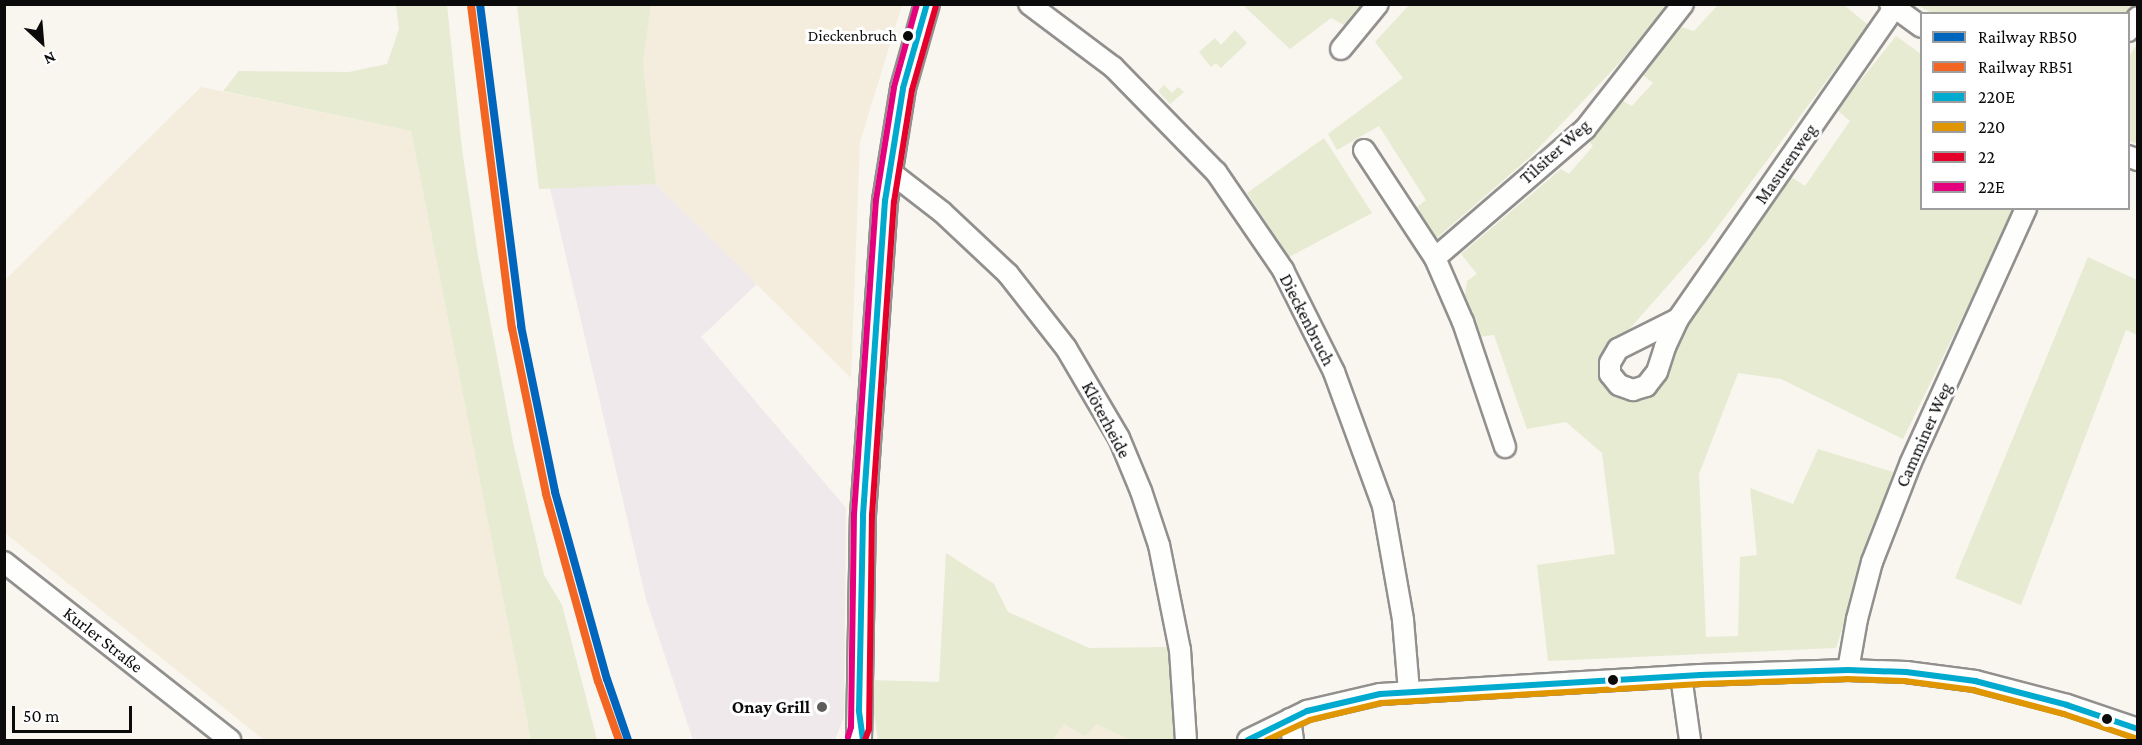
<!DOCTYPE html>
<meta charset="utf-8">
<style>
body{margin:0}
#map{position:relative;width:2142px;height:745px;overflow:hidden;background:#f9f5ef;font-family:"Crimson Pro",serif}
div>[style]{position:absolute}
.industrial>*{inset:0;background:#efe9ec}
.farmland>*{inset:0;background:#f4eddd}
.green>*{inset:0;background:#e6ebd1}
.roads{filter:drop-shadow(2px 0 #92908e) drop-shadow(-2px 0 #92908e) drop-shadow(0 2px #92908e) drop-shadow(0 -2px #92908e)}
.minor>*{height:20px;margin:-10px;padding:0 10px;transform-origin:10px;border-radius:10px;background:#fefefd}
.tertiary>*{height:24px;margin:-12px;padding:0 12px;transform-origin:12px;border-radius:12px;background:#fefefd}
.bus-1>*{height:6px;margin:-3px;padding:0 3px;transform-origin:3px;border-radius:3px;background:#00a9ce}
.bus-2>*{height:6px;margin:-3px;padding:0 3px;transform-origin:3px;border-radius:3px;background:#df9601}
.bus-3>*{height:6px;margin:-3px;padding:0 3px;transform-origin:3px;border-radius:3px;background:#e4002b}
.bus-4>*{height:6px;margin:-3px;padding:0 3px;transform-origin:3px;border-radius:3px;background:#e5007d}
.rail-1>*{height:8px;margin:-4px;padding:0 4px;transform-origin:4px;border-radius:4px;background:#0065bd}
.rail-2>*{height:8px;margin:-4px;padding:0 4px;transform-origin:4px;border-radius:4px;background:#f26522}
.dots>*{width:16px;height:16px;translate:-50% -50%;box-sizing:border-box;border:3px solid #fff;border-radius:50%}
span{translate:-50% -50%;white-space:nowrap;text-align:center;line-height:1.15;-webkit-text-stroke:6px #fff;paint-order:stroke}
.bus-label{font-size:16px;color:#0b0b0b}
.right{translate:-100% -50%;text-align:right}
.street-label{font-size:18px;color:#0b0b0b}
.poi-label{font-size:18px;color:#0b0b0b;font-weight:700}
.frame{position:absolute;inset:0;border:6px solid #0b0b0b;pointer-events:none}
.legend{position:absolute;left:1920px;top:12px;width:210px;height:198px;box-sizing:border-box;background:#fff;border:2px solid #9d9d9d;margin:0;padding:8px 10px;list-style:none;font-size:18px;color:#0b0b0b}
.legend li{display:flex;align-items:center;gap:12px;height:30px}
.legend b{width:30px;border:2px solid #9d9d9d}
.north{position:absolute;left:12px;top:12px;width:60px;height:60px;-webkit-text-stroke:4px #fff;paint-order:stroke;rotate:154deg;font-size:16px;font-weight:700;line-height:24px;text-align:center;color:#0b0b0b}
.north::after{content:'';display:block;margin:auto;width:21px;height:27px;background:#0b0b0b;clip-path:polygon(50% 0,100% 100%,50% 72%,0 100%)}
.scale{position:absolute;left:12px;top:706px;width:120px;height:27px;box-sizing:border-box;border:3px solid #0b0b0b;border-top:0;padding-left:8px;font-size:18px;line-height:21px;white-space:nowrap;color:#0b0b0b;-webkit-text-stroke:4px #fff;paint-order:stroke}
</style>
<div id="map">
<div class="industrial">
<div style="clip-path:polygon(656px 184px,757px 284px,701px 337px,846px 508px,844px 717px,835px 740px,693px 740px,646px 599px,550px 188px)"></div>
</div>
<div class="farmland">
<div style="clip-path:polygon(651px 5px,902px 5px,860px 142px,851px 378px,656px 184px,643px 63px)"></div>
<div style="clip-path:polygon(201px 87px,411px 131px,531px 740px,264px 740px,5px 533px,4px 281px)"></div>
<div style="clip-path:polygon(1064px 724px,1096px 724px,1131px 740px,1053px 740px)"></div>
</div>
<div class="green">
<div style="clip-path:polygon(396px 5px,447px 5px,462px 149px,478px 256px,513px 442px,544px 575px,562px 605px,597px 740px,531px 740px,411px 131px,223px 91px,239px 71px,349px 72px,387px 64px,399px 29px)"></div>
<div style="clip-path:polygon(517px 5px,651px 5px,643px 63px,656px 184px,539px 189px)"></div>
<div style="clip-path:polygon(1243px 5px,1361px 5px,1344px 25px,1331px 18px,1290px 49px)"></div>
<div style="clip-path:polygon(1409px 5px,1667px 5px,1622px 60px,1529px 158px,1432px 242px,1412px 211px,1426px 200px,1379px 126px,1337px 150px,1328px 134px,1403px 78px,1375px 42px)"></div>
<div style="clip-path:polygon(1718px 5px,1844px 5px,1868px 25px,1707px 241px,1617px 343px,1600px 368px,1629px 402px,1660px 386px,1685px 321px,1791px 177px,1805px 186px,1850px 121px,1837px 110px,1896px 36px,1921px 54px,1922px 208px,2015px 209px,1903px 439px,1781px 379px,1738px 373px,1699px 474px,1706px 637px,1738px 636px,1740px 557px,1757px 555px,1750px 488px,1793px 504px,1818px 449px,1893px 472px,1836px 648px,1548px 661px,1537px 565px,1615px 554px,1602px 453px,1566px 422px,1527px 429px,1494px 335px,1478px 337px,1465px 295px,1467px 281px,1477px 274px,1461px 254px,1561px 169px,1569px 174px,1593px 146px,1587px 138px,1623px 101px,1632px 106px,1653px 83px,1643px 75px,1681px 27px,1694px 31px)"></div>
<div style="clip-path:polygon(1917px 5px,2131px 4px,2131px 5px,2125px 14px,1934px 14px)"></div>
<div style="clip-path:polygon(1235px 30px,1247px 43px,1221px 68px,1216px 63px,1211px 67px,1199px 52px,1215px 38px,1221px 45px)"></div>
<div style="clip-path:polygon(2137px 44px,2137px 144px,2128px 140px,2129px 57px)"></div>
<div style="clip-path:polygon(1164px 85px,1172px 93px,1178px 87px,1184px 92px,1170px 104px,1158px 91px)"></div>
<div style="clip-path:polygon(1324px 138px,1372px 213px,1289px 257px,1247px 193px)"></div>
<div style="clip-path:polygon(2088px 257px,2137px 280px,2137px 335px,2126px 330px,2021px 605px,1955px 578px)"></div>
<div style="clip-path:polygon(946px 553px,994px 584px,1008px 612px,1089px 648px,1170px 647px,1179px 740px,1131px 740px,1096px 724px,1085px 736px,1064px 724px,1053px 740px,878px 740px,869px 680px,939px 682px)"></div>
</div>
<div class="roads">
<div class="minor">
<div style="left:1029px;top:4px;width:105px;rotate:36.9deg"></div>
<div style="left:1113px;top:67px;width:147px;rotate:45.6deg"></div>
<div style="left:1216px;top:172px;width:119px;rotate:55.6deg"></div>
<div style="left:1283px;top:270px;width:114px;rotate:63.4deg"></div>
<div style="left:1334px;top:372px;width:143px;rotate:69.9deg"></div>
<div style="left:1383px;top:506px;width:116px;rotate:80deg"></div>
<div style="left:1403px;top:620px;width:72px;rotate:85.2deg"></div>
<div style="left:1890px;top:4px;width:39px;rotate:36deg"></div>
<div style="left:2128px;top:31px;width:17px;rotate:-54deg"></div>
<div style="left:1341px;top:49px;width:58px;rotate:-50.6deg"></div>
<div style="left:1364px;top:150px;width:129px;rotate:56.7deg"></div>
<div style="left:1435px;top:258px;width:70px;rotate:66.4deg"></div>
<div style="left:1463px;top:322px;width:132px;rotate:71.4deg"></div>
<div style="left:2128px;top:156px;width:11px;rotate:22deg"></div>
<div style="left:889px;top:171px;width:67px;rotate:37.7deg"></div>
<div style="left:942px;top:212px;width:91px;rotate:43.2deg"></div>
<div style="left:1008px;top:274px;width:94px;rotate:51.9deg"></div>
<div style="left:1066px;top:348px;width:104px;rotate:59.5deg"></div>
<div style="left:1119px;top:438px;width:57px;rotate:67.5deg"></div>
<div style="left:1141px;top:491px;width:57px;rotate:71.6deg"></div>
<div style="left:1159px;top:545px;width:107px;rotate:78.7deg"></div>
<div style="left:1180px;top:650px;width:90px;rotate:86.2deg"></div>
<div style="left:1435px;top:258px;width:198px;rotate:-40.7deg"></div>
<div style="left:1585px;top:129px;width:159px;rotate:-51.9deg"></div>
<div style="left:1678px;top:319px;width:67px;rotate:153.4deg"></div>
<div style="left:1618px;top:349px;width:16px;rotate:120deg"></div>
<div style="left:1610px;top:363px;width:11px;rotate:90deg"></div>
<div style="left:1610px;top:374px;width:14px;rotate:51deg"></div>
<div style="left:1619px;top:385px;width:15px;rotate:20deg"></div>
<div style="left:1633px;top:390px;width:14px;rotate:-17deg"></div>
<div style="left:1646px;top:386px;width:18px;rotate:-52deg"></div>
<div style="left:1657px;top:372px;width:26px;rotate:-72deg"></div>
<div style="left:1665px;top:347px;width:31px;rotate:-65deg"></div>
<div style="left:1678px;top:319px;width:384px;rotate:-55.2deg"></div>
<div style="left:4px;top:562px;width:288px;rotate:38.2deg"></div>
<div style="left:1848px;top:670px;width:52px;rotate:-80deg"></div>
<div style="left:1857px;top:619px;width:59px;rotate:-75.3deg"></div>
<div style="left:1872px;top:562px;width:107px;rotate:-68.7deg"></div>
<div style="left:1911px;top:462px;width:279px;rotate:-65.6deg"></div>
<div style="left:1681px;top:676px;width:65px;rotate:82deg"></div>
<div style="left:1290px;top:719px;width:21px;rotate:82deg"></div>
<div style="left:1248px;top:740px;width:66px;rotate:-26.2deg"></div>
<div style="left:1307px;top:711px;width:75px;rotate:-13.1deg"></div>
<div style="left:1380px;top:694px;width:321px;rotate:-3.4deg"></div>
<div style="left:1700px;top:675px;width:148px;rotate:-1.9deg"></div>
<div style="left:1848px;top:670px;width:58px;rotate:2deg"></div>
<div style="left:1906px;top:672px;width:70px;rotate:7.4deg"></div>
<div style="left:1975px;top:681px;width:95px;rotate:14.6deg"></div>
<div style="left:2067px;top:705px;width:75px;rotate:18.7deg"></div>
</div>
<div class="tertiary">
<div style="left:859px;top:740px;width:225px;rotate:-89deg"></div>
<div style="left:863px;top:515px;width:315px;rotate:-86deg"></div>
<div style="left:885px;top:201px;width:114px;rotate:-80.9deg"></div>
<div style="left:903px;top:88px;width:87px;rotate:-74.1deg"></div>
</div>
</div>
<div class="bus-1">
<div style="left:863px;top:740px;width:30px;rotate:-98deg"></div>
<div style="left:859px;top:710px;width:195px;rotate:-88.8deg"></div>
<div style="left:863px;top:515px;width:315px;rotate:-86deg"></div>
<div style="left:885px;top:201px;width:114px;rotate:-80.9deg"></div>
<div style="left:903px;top:88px;width:87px;rotate:-74.1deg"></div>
<div style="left:1248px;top:740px;width:66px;rotate:-26.2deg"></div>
<div style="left:1307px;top:711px;width:75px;rotate:-13.1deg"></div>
<div style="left:1380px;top:694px;width:321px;rotate:-3.4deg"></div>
<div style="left:1700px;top:675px;width:148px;rotate:-1.9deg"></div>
<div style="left:1848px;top:670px;width:58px;rotate:2deg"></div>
<div style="left:1906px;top:672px;width:70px;rotate:7.4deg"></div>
<div style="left:1975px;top:681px;width:95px;rotate:14.6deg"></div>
<div style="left:2067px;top:705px;width:75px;rotate:18.7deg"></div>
</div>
<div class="bus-2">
<div style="left:1267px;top:740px;width:47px;rotate:-24.9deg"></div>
<div style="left:1310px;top:720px;width:73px;rotate:-13.5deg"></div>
<div style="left:1381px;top:703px;width:320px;rotate:-3.4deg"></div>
<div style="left:1700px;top:684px;width:148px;rotate:-1.9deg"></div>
<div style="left:1848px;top:679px;width:57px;rotate:2deg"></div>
<div style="left:1905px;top:681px;width:69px;rotate:7.5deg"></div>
<div style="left:1973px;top:690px;width:94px;rotate:14.8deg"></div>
<div style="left:2064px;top:714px;width:75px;rotate:18.7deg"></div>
</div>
<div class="bus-3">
<div style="left:865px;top:740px;width:12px;rotate:-70deg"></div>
<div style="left:869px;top:729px;width:214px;rotate:-89.2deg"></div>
<div style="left:872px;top:515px;width:314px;rotate:-86deg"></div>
<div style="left:894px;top:202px;width:113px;rotate:-80.9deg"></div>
<div style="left:912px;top:90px;width:87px;rotate:-74.1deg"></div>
</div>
<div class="bus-4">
<div style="left:848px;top:737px;width:10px;rotate:-73deg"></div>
<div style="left:851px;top:727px;width:213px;rotate:-89.2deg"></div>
<div style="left:854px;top:514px;width:315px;rotate:-86deg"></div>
<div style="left:876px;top:200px;width:114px;rotate:-80.9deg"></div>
<div style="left:894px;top:87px;width:86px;rotate:-74.5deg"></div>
</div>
<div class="rail-1">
<div style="left:480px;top:4px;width:325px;rotate:82.7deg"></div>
<div style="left:521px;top:326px;width:169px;rotate:78.4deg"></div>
<div style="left:555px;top:492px;width:194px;rotate:74.5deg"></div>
<div style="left:607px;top:679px;width:65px;rotate:71deg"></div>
</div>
<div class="rail-2">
<div style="left:471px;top:5px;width:326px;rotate:82.8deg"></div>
<div style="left:512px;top:328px;width:169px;rotate:78.4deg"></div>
<div style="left:546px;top:494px;width:194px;rotate:74.5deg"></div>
<div style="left:598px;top:681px;width:63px;rotate:70.4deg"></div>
</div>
<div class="dots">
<div style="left:908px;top:36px;background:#0b0b0b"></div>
<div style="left:1613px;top:680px;background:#0b0b0b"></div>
<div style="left:822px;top:707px;background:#5e5d5b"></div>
<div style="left:2107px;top:719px;background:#0b0b0b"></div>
</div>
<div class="bus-label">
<span class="right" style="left:897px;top:36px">Dieckenbruch</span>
</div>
<div class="street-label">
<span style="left:1555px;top:152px;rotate:-42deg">Tilsiter Weg</span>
<span style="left:1786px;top:164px;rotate:-55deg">Masurenweg</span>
<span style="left:1307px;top:320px;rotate:63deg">Dieckenbruch</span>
<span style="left:1106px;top:420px;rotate:62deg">Klöterheide</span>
<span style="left:1924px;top:435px;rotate:-66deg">Camminer Weg</span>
<span style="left:103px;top:640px;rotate:38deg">Kurler Straße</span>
</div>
<div class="poi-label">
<span class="right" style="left:810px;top:707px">Onay Grill</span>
</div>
<div class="frame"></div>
<ul class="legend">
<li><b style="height:8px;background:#0065bd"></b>Railway RB50</li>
<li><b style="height:8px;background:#f26522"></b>Railway RB51</li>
<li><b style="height:8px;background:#00a9ce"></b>220E</li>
<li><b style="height:8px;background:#df9601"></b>220</li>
<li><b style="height:8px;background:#e4002b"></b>22</li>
<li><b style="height:8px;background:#e5007d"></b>22E</li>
</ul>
<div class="north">N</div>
<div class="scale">50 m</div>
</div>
